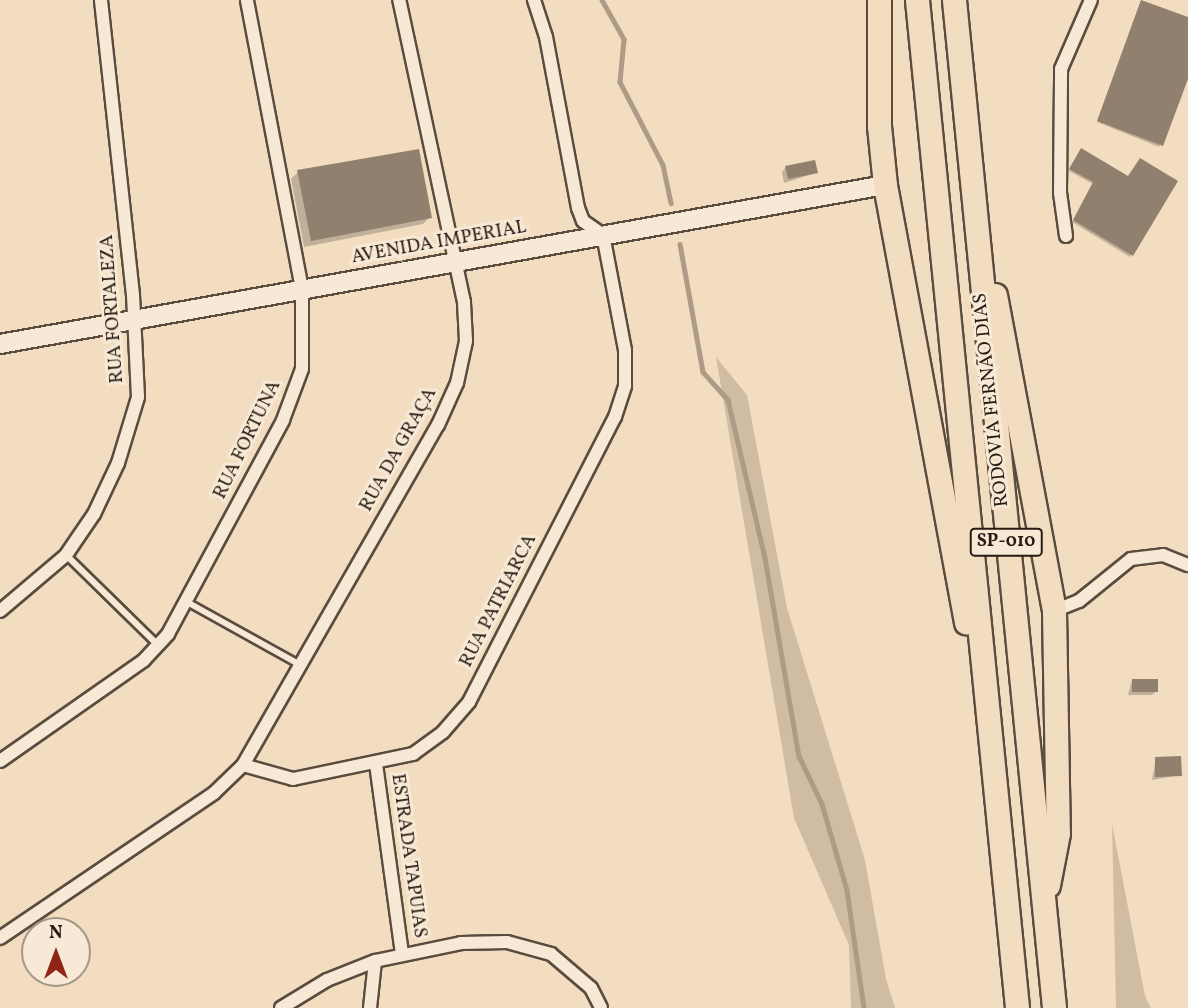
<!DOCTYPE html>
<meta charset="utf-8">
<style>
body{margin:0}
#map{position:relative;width:1188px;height:1008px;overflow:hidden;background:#f2ddc0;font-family:Vollkorn,serif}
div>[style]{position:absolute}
.green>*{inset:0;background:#cfbca3}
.shadow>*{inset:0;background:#0003}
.stream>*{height:4.5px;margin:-2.25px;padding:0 2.25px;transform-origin:2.25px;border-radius:2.25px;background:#ad9b85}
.building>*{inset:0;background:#91806d}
.roads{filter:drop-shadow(2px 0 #5a4c3e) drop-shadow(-2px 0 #5a4c3e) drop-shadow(0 2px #5a4c3e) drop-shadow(0 -2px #5a4c3e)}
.lane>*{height:6px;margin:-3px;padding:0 3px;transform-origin:3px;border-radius:3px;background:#f7e9d6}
.street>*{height:12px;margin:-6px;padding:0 6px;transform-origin:6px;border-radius:6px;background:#f7e9d6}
.secondary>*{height:18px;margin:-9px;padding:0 9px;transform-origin:9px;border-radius:9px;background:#f7e9d6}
.highway>*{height:23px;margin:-11.5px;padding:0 11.5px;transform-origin:11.5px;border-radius:11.5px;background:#f2ddc0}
span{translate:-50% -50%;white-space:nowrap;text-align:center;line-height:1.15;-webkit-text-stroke:6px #f7e9d6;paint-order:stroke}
.shield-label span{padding:2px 5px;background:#f7e9d6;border:2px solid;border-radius:5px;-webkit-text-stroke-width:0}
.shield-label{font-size:18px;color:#271b13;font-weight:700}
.street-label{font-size:19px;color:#271b13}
.north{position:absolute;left:21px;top:917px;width:70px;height:70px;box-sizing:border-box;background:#f7e9d6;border:2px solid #a49788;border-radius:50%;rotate:0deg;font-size:19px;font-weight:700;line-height:28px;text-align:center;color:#271b13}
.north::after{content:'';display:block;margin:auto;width:24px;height:32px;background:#8f2418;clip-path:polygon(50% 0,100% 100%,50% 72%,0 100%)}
</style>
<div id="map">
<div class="green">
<div style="clip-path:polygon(716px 357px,747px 395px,787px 608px,865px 860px,886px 979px,895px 1008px,851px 1008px,849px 945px,794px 818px)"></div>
<div style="clip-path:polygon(1112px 824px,1145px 996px,1151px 1008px,1116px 1008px)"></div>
</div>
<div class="shadow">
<div style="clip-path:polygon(1140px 3px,1188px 19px,1188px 74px,1159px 147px,1097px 122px)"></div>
<div style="clip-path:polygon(1080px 152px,1128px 178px,1176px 182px,1130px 257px,1072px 222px,1093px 184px,1069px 171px)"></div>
<div style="clip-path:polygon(786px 167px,816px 173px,784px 183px,782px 172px)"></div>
<div style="clip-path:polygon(298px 172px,430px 217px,423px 224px,304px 247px,291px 179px)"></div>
<div style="clip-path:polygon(1132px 680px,1157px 691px,1152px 695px,1128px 695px)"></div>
<div style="clip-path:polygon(1156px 758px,1180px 775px,1152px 780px)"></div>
</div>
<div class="stream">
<div style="left:602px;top:0;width:45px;rotate:60.6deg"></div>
<div style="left:624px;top:39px;width:43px;rotate:95.3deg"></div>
<div style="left:620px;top:82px;width:93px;rotate:62.6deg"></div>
<div style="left:663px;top:165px;width:39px;rotate:78deg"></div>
<div style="left:680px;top:244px;width:130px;rotate:79.8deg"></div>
<div style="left:703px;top:372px;width:38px;rotate:48deg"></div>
<div style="left:728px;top:400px;width:162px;rotate:76.8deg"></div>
<div style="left:765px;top:558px;width:201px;rotate:80.3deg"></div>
<div style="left:799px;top:756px;width:53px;rotate:64.4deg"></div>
<div style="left:822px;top:804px;width:90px;rotate:73.8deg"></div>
<div style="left:847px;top:890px;width:119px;rotate:81.8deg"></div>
</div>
<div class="building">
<div style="clip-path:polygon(1141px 0,1188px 17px,1188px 79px,1163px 146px,1097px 121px)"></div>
<div style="clip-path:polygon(1081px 148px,1128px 176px,1140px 158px,1178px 181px,1133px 256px,1073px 220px,1093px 182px,1069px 169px)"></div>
<div style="clip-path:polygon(419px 149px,432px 218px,311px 241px,297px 170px)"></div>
<div style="clip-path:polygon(815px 160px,818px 173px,788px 179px,785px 166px)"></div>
<div style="clip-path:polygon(1132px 679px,1158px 679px,1158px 692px,1132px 692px)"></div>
<div style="clip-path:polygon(1181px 756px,1182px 776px,1155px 777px,1155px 757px)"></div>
</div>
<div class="roads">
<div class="lane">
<div style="left:66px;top:555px;width:129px;rotate:44.4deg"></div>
<div style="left:187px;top:602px;width:129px;rotate:29.1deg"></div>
</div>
<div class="street">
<div style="left:1066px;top:236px;width:43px;rotate:-97.9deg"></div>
<div style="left:1060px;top:193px;width:124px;rotate:-89.5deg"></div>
<div style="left:1061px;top:69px;width:75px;rotate:-66.5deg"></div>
<div style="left:0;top:611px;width:87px;rotate:-40.3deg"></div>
<div style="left:66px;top:555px;width:50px;rotate:-55.7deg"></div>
<div style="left:94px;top:514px;width:56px;rotate:-64.8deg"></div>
<div style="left:118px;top:463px;width:69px;rotate:-73.1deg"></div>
<div style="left:138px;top:397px;width:102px;rotate:-92.8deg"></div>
<div style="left:133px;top:295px;width:297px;rotate:-96.2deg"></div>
<div style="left:1054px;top:611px;width:27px;rotate:-22deg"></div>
<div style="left:1079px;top:601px;width:67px;rotate:-38.9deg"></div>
<div style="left:1131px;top:559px;width:32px;rotate:-7deg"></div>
<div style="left:1163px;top:555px;width:27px;rotate:22deg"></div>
<div style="left:0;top:761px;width:176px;rotate:-35deg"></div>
<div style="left:144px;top:660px;width:35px;rotate:-47deg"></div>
<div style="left:168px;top:634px;width:243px;rotate:-61.7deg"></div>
<div style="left:283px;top:420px;width:54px;rotate:-69.6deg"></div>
<div style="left:302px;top:369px;width:80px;rotate:-90deg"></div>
<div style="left:302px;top:289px;width:294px;rotate:-100.8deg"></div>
<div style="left:376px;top:764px;width:191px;rotate:82.2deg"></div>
<div style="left:243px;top:765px;width:392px;rotate:-60.2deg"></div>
<div style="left:438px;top:425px;width:46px;rotate:-65.7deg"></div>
<div style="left:457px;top:383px;width:43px;rotate:-77.9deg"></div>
<div style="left:466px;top:341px;width:39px;rotate:-93deg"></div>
<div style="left:464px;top:302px;width:309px;rotate:-102.1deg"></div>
<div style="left:0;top:938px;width:258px;rotate:-34.1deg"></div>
<div style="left:214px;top:793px;width:40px;rotate:-44deg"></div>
<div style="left:243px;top:765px;width:52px;rotate:15.6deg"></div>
<div style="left:293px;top:779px;width:123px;rotate:-11.8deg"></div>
<div style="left:413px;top:754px;width:37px;rotate:-36deg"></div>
<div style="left:443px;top:732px;width:40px;rotate:-49deg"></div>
<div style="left:469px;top:702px;width:320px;rotate:-62.9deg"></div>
<div style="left:615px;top:417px;width:33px;rotate:-72deg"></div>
<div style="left:625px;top:386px;width:36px;rotate:-90deg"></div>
<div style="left:625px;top:350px;width:117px;rotate:-100.8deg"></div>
<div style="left:603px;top:235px;width:24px;rotate:-145deg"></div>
<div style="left:583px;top:221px;width:14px;rotate:-111deg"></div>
<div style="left:578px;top:208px;width:174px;rotate:-100.6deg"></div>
<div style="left:546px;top:37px;width:39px;rotate:-108deg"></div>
<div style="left:281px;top:1008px;width:54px;rotate:-31.3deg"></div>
<div style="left:327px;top:980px;width:52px;rotate:-21.6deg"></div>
<div style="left:375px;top:961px;width:88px;rotate:-11.8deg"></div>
<div style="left:461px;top:943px;width:46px;rotate:-1.2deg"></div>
<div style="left:507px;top:942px;width:46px;rotate:15.3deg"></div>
<div style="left:551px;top:954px;width:52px;rotate:40.4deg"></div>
<div style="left:591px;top:988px;width:22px;rotate:63deg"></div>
<div style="left:370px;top:1008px;width:47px;rotate:-83.9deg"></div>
</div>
<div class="secondary">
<div style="left:0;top:344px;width:899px;rotate:-10.19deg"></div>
</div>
<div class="highway">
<div style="left:879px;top:0;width:126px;rotate:90deg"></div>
<div style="left:879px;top:126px;width:59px;rotate:84.2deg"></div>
<div style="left:885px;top:185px;width:445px;rotate:79.5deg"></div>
<div style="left:917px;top:0;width:1013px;rotate:84.33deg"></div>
<div style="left:954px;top:0;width:1013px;rotate:84.33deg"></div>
<div style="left:995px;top:295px;width:321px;rotate:79.4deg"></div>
<div style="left:1054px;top:611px;width:222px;rotate:89deg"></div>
<div style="left:1058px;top:833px;width:53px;rotate:100.9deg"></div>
</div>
</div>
<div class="shield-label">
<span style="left:1006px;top:542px">SP-010</span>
</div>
<div class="street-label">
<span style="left:439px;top:243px;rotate:-10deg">AVENIDA IMPERIAL</span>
<span style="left:113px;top:309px;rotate:-94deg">RUA FORTALEZA</span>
<span style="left:992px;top:400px;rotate:-96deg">RODOVIA FERNÃO DIAS</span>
<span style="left:248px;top:440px;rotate:-64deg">RUA FORTUNA</span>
<span style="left:399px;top:450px;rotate:-61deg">RUA DA GRAÇA</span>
<span style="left:499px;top:601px;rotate:-63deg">RUA PATRIARCA</span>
<span style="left:408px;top:856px;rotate:82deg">ESTRADA TAPUIAS</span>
</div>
<div class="north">N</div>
</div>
